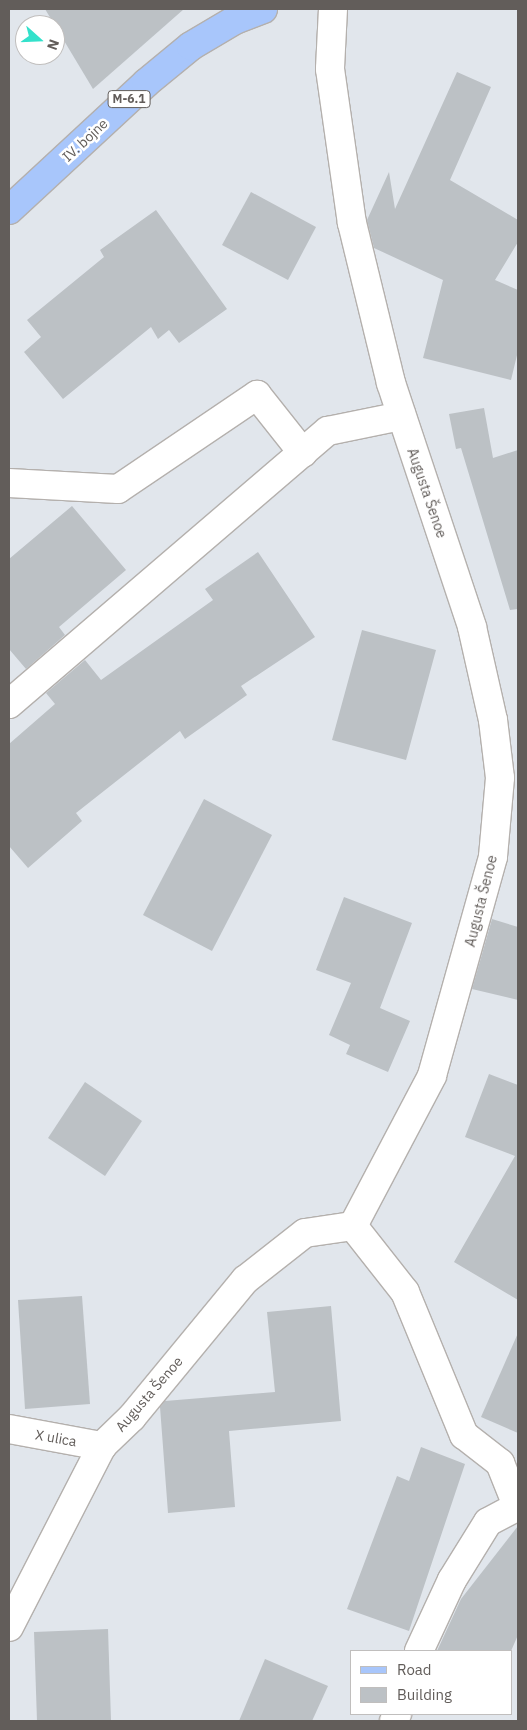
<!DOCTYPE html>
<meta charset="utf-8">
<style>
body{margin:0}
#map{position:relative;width:527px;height:1730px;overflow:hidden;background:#e1e6ec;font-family:"IBM Plex Sans",sans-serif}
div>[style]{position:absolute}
.building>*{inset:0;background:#bcc1c5}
.roads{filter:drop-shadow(1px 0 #b4b0ad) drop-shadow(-1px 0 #b4b0ad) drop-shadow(0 1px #b4b0ad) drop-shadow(0 -1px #b4b0ad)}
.minor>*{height:28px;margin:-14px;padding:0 14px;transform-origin:14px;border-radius:14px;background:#fff}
.primary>*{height:28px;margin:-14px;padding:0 14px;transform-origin:14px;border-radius:14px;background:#a8c6fb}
span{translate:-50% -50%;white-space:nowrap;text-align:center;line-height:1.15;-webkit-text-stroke:5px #fff;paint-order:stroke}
.shield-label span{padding:1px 4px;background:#fff;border:1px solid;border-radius:4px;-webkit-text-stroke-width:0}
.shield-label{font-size:12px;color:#625d5a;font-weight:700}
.street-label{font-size:14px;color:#625d5a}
.frame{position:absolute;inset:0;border:10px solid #625d5a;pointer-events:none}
.legend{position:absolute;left:350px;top:1650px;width:162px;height:65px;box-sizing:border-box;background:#fff;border:1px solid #c0bebd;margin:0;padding:6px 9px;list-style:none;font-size:15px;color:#625d5a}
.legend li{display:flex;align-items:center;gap:10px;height:25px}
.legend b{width:25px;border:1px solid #c0bebd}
.north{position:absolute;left:15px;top:15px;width:50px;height:50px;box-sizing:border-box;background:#fff;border:1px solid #c0bebd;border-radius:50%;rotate:110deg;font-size:14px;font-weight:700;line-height:20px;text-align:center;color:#625d5a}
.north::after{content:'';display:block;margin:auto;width:18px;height:22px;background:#33e1cb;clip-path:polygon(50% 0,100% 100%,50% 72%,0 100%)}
</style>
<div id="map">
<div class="building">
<div style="clip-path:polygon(45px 9px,184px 9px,93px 89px)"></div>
<div style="clip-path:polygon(457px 72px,491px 87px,450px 180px,518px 220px,518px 242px,495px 280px,518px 290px,518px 351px,511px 380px,423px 358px,443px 280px,374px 248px,367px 220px,389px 172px,395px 209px)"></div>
<div style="clip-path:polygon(251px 192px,316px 227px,288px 280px,222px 245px)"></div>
<div style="clip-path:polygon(156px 210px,227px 309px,179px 343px,169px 330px,158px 339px,151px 327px,63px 399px,24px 352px,41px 337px,27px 320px,104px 257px,100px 250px)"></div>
<div style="clip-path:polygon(484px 408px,493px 458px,518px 450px,518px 609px,510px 610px,461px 448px,456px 449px,449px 414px)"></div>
<div style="clip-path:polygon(72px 506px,126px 570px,59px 627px,65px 635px,26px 669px,9px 649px,9px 559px)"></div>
<div style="clip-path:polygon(258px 552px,315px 637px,241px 686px,247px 695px,185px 739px,180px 731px,76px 813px,82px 821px,28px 868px,9px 846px,9px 744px,55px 704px,46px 693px,85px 660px,101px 680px,213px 600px,205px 589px)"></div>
<div style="clip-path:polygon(362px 630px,436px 650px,406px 760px,332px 740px)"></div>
<div style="clip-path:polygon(204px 799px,272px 835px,212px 951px,143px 915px)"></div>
<div style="clip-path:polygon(344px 897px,412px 923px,380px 1008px,410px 1021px,388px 1072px,346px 1054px,350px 1045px,329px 1035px,351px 983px,316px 970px)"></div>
<div style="clip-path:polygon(492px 919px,518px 927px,518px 1000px,472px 989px)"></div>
<div style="clip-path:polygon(489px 1074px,518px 1085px,518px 1300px,454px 1262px,515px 1156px,465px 1137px)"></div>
<div style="clip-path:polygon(85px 1082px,142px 1121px,105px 1176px,48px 1138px)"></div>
<div style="clip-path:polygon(82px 1296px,90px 1404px,25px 1409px,18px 1300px)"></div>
<div style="clip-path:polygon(331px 1306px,341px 1421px,229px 1431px,235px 1507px,168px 1513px,160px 1407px,165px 1401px,275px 1392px,267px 1312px)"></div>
<div style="clip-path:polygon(518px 1333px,518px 1433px,481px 1417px)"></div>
<div style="clip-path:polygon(421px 1447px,465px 1464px,409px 1631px,347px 1609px,397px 1476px,409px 1481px)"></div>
<div style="clip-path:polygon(518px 1526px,518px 1635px,511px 1651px,437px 1651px,461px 1599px)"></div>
<div style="clip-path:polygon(108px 1629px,111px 1721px,37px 1721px,34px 1632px)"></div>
<div style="clip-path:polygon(265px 1659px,328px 1686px,312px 1721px,239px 1721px)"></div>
</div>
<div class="roads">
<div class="minor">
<div style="left:333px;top:9px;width:60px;rotate:92.9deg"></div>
<div style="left:330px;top:69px;width:156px;rotate:81.9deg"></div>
<div style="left:352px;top:223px;width:165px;rotate:76.3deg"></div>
<div style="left:391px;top:383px;width:257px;rotate:71.6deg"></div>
<div style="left:472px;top:627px;width:95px;rotate:77.3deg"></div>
<div style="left:493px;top:720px;width:58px;rotate:83.1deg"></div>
<div style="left:500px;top:778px;width:79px;rotate:95.1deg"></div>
<div style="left:493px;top:857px;width:227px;rotate:105.6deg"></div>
<div style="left:432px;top:1076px;width:170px;rotate:117.8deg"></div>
<div style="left:9px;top:483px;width:109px;rotate:3.2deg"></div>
<div style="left:118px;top:489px;width:168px;rotate:-34.1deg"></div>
<div style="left:257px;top:395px;width:74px;rotate:51.6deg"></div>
<div style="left:9px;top:704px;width:420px;rotate:-40.6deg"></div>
<div style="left:328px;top:431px;width:75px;rotate:-11.6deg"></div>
<div style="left:9px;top:1429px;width:95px;rotate:10.4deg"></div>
<div style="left:9px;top:1627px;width:203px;rotate:-62.8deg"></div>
<div style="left:102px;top:1446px;width:42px;rotate:-44deg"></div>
<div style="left:132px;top:1417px;width:178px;rotate:-50.5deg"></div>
<div style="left:245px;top:1280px;width:76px;rotate:-38.1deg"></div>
<div style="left:305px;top:1233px;width:49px;rotate:-8.3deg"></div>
<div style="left:353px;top:1226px;width:84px;rotate:51.8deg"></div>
<div style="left:405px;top:1292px;width:155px;rotate:67.6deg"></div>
<div style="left:464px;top:1435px;width:46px;rotate:37.9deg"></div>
<div style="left:500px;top:1463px;width:48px;rotate:68.2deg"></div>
<div style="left:419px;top:1651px;width:78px;rotate:-65.1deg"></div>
<div style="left:452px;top:1580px;width:68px;rotate:-58.2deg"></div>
<div style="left:488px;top:1522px;width:34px;rotate:-28deg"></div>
<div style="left:394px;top:1721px;width:8px;rotate:-67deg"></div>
</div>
<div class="primary">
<div style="left:9px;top:210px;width:187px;rotate:-42.8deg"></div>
<div style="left:146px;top:83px;width:58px;rotate:-39.4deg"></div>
<div style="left:191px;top:46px;width:51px;rotate:-30.6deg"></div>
<div style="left:235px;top:20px;width:30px;rotate:-21deg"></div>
</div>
</div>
<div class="shield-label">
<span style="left:129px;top:99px">M-6.1</span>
</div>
<div class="street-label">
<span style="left:85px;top:140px;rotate:-43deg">IV. bojne</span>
<span style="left:427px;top:493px;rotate:71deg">Augusta Šenoe</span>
<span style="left:481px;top:901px;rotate:-76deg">Augusta Šenoe</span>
<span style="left:149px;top:1394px;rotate:-49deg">Augusta Šenoe</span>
<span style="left:56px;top:1438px;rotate:10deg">X ulica</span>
</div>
<div class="frame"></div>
<ul class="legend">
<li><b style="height:6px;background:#a8c6fb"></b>Road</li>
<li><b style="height:14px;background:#bcc1c5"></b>Building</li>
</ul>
<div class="north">N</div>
</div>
